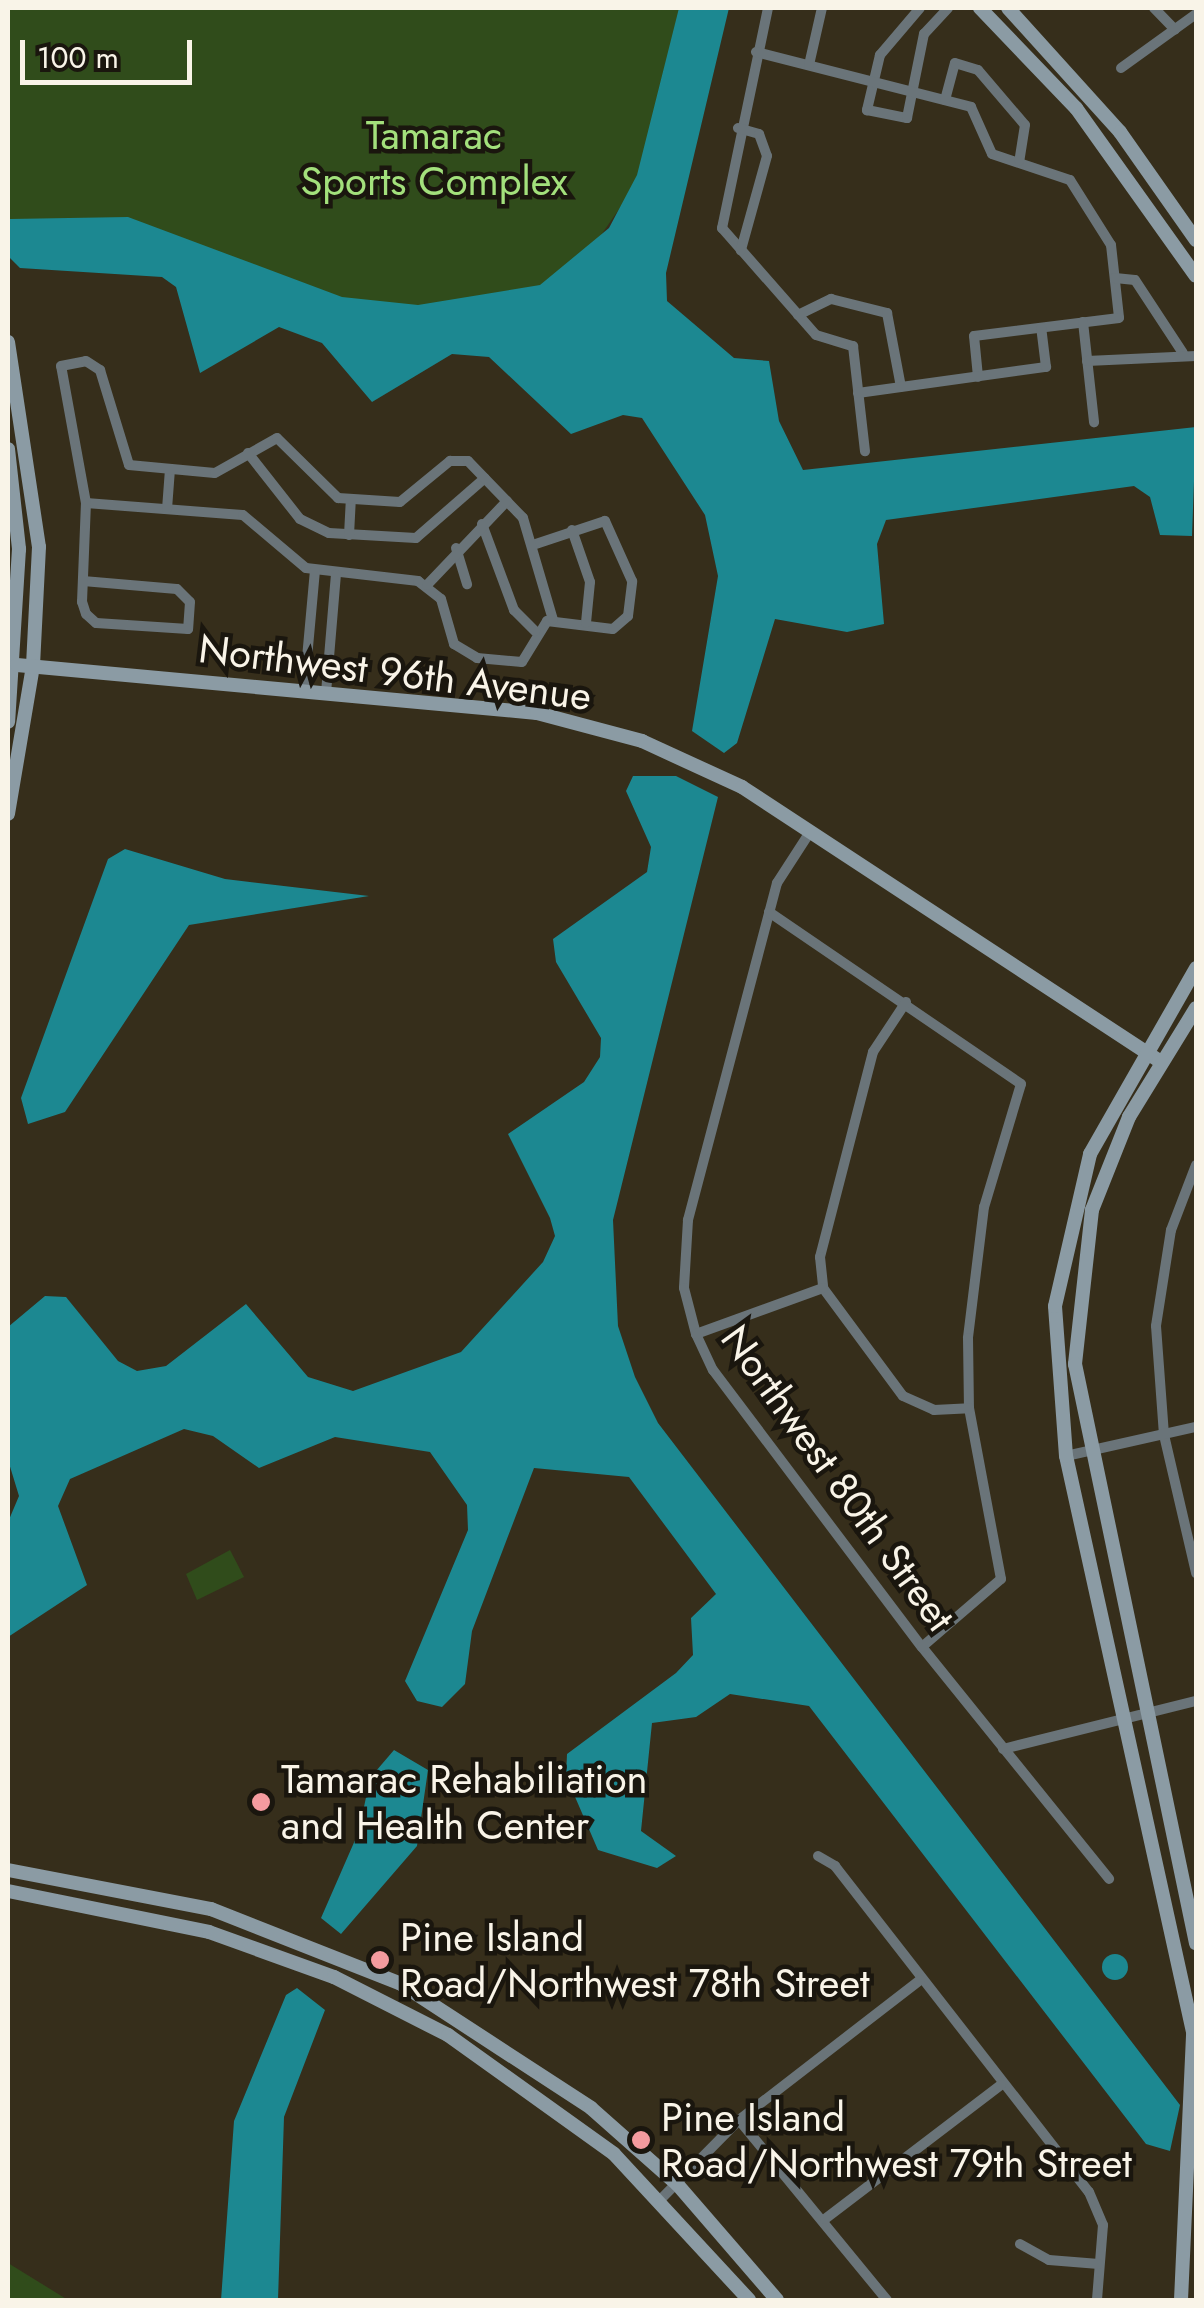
<!DOCTYPE html>
<style>
body{margin:0}
#map{position:relative;width:1204px;height:2308px;overflow:hidden;background:#362e1b;font-family:Jost,sans-serif}
div>[style]{position:absolute}
.green>*{inset:0;background:#304c1b}
.water>*{inset:0;background:#1c8891}
.round{border-radius:50%}
.street>*{height:10px;margin:-5px;padding:0 5px;transform-origin:5px;border-radius:5px;background:#6a7479}
.secondary>*{height:14px;margin:-7px;padding:0 7px;transform-origin:7px;border-radius:7px;background:#8b9ba4}
.dots>*{width:28px;height:28px;translate:-50% -50%;box-sizing:border-box;border:5px solid #1a160e;border-radius:50%}
span{translate:-50% -50%;white-space:nowrap;text-align:center;line-height:1.15;-webkit-text-stroke:9px #1a160e;paint-order:stroke}
.park-label{font-size:40px;color:#a3e07c}
.street-label{font-size:40px;color:#f9f4e8}
.poi-label{font-size:40px;color:#f9f4e8}
.left{translate:0 -50%;text-align:left}
.frame{position:absolute;inset:0;border:10px solid #f9f4e8;pointer-events:none}
.scale{position:absolute;left:20px;top:40px;width:172px;height:45px;box-sizing:border-box;border:5px solid #f9f4e8;border-top:0;padding-left:12px;font-size:30px;line-height:35px;white-space:nowrap;color:#f9f4e8;-webkit-text-stroke:8px #1a160e;paint-order:stroke}
</style>
<div id="map">
<div class="green">
<div style="clip-path:polygon(8px 8px,683px 8px,640px 179px,576px 271px,500px 305px,399px 312px,8px 219px)"></div>
<div style="clip-path:polygon(230px 1550px,244px 1577px,197px 1600px,186px 1574px)"></div>
<div style="clip-path:polygon(8px 2263px,68px 2300px,8px 2300px)"></div>
</div>
<div class="water">
<div style="clip-path:polygon(679px 8px,729px 8px,666px 273px,667px 301px,734px 358px,769px 361px,779px 421px,803px 470px,1196px 427px,1192px 536px,1160px 535px,1150px 497px,1134px 486px,886px 520px,877px 544px,884px 624px,847px 632px,775px 619px,737px 743px,724px 753px,692px 731px,718px 576px,705px 515px,642px 418px,623px 415px,571px 434px,489px 357px,452px 354px,372px 402px,322px 343px,279px 327px,200px 373px,176px 287px,162px 277px,20px 268px,8px 256px,10px 219px,128px 217px,342px 297px,418px 305px,540px 285px,609px 228px,637px 175px)"></div>
<div style="clip-path:polygon(633px 776px,676px 776px,718px 797px,613px 1220px,618px 1326px,635px 1377px,658px 1423px,1180px 2105px,1170px 2151px,1146px 2144px,809px 1706px,730px 1694px,696px 1717px,652px 1723px,641px 1831px,676px 1856px,657px 1868px,598px 1850px,566px 1776px,567px 1754px,676px 1673px,693px 1655px,691px 1618px,716px 1594px,629px 1477px,534px 1468px,472px 1631px,465px 1684px,442px 1707px,417px 1701px,405px 1681px,468px 1530px,467px 1505px,430px 1452px,335px 1437px,259px 1468px,213px 1436px,184px 1429px,70px 1479px,58px 1506px,87px 1585px,8px 1637px,8px 1522px,19px 1496px,8px 1460px,8px 1327px,45px 1296px,66px 1297px,118px 1361px,137px 1371px,166px 1366px,246px 1304px,308px 1377px,353px 1391px,461px 1352px,543px 1262px,555px 1236px,550px 1218px,508px 1134px,584px 1082px,600px 1057px,601px 1038px,556px 962px,553px 939px,647px 872px,651px 847px,626px 791px)"></div>
<div style="clip-path:polygon(125px 849px,225px 879px,369px 896px,189px 925px,65px 1112px,28px 1124px,21px 1098px,108px 859px)"></div>
<div style="clip-path:polygon(394px 1750px,428px 1770px,417px 1846px,341px 1934px,321px 1918px,359px 1831px,370px 1778px)"></div>
<div class="round" style="left:1102px;top:1954px;width:26px;height:26px"></div>
<div style="clip-path:polygon(297px 1988px,325px 2010px,284px 2117px,278px 2300px,221px 2300px,234px 2121px,286px 1995px)"></div>
</div>
<div class="street">
<div style="left:768px;top:8px;width:225px;rotate:101.8deg"></div>
<div style="left:722px;top:228px;width:142px;rotate:48.7deg"></div>
<div style="left:816px;top:335px;width:39px;rotate:17deg"></div>
<div style="left:853px;top:346px;width:106px;rotate:83.5deg"></div>
<div style="left:920px;top:8px;width:62px;rotate:130.4deg"></div>
<div style="left:880px;top:55px;width:57px;rotate:103.3deg"></div>
<div style="left:867px;top:110px;width:41px;rotate:11.3deg"></div>
<div style="left:907px;top:118px;width:86px;rotate:-78.6deg"></div>
<div style="left:924px;top:34px;width:35px;rotate:-47deg"></div>
<div style="left:1154px;top:8px;width:30px;rotate:46deg"></div>
<div style="left:756px;top:52px;width:222px;rotate:14.3deg"></div>
<div style="left:971px;top:107px;width:51px;rotate:65.9deg"></div>
<div style="left:992px;top:154px;width:82px;rotate:18.4deg"></div>
<div style="left:1070px;top:180px;width:77px;rotate:57.8deg"></div>
<div style="left:1111px;top:245px;width:73px;rotate:83.7deg"></div>
<div style="left:1119px;top:318px;width:146px;rotate:172.9deg"></div>
<div style="left:974px;top:336px;width:41px;rotate:84.4deg"></div>
<div style="left:809px;top:65px;width:58px;rotate:-77.2deg"></div>
<div style="left:1121px;top:68px;width:92px;rotate:-35.8deg"></div>
<div style="left:945px;top:100px;width:38px;rotate:-75deg"></div>
<div style="left:955px;top:63px;width:24px;rotate:17deg"></div>
<div style="left:978px;top:70px;width:72px;rotate:49.5deg"></div>
<div style="left:1025px;top:125px;width:36px;rotate:99deg"></div>
<div style="left:738px;top:128px;width:22px;rotate:16deg"></div>
<div style="left:759px;top:134px;width:23px;rotate:70deg"></div>
<div style="left:767px;top:156px;width:98px;rotate:105.5deg"></div>
<div style="left:1115px;top:278px;width:20px;rotate:6deg"></div>
<div style="left:1135px;top:280px;width:87px;rotate:56.7deg"></div>
<div style="left:798px;top:315px;width:37px;rotate:-26deg"></div>
<div style="left:831px;top:299px;width:58px;rotate:14deg"></div>
<div style="left:887px;top:313px;width:75px;rotate:79.3deg"></div>
<div style="left:1083px;top:322px;width:101px;rotate:83.7deg"></div>
<div style="left:1087px;top:361px;width:109px;rotate:-2.6deg"></div>
<div style="left:858px;top:393px;width:190px;rotate:-7.9deg"></div>
<div style="left:1046px;top:367px;width:39px;rotate:-97deg"></div>
<div style="left:248px;top:453px;width:84px;rotate:51.8deg"></div>
<div style="left:300px;top:519px;width:32px;rotate:26deg"></div>
<div style="left:329px;top:533px;width:87px;rotate:3.3deg"></div>
<div style="left:416px;top:538px;width:91px;rotate:-41deg"></div>
<div style="left:86px;top:503px;width:157px;rotate:4.4deg"></div>
<div style="left:243px;top:515px;width:82px;rotate:40.1deg"></div>
<div style="left:306px;top:568px;width:113px;rotate:6.6deg"></div>
<div style="left:418px;top:581px;width:29px;rotate:38deg"></div>
<div style="left:441px;top:599px;width:47px;rotate:73.9deg"></div>
<div style="left:454px;top:644px;width:27px;rotate:31deg"></div>
<div style="left:477px;top:658px;width:45px;rotate:5.1deg"></div>
<div style="left:522px;top:662px;width:48px;rotate:-58.6deg"></div>
<div style="left:547px;top:621px;width:66px;rotate:6.9deg"></div>
<div style="left:613px;top:629px;width:20px;rotate:-41deg"></div>
<div style="left:628px;top:616px;width:35px;rotate:-83deg"></div>
<div style="left:632px;top:581px;width:66px;rotate:-114.2deg"></div>
<div style="left:605px;top:521px;width:73px;rotate:161.6deg"></div>
<div style="left:167px;top:509px;width:40px;rotate:-85.7deg"></div>
<div style="left:482px;top:524px;width:92px;rotate:69.6deg"></div>
<div style="left:514px;top:610px;width:30px;rotate:45deg"></div>
<div style="left:572px;top:530px;width:55px;rotate:70.9deg"></div>
<div style="left:590px;top:582px;width:41px;rotate:95.6deg"></div>
<div style="left:349px;top:535px;width:36px;rotate:-87deg"></div>
<div style="left:456px;top:548px;width:38px;rotate:73deg"></div>
<div style="left:83px;top:581px;width:94px;rotate:4.9deg"></div>
<div style="left:177px;top:589px;width:18px;rotate:45deg"></div>
<div style="left:190px;top:602px;width:27px;rotate:94deg"></div>
<div style="left:188px;top:629px;width:92px;rotate:-176.3deg"></div>
<div style="left:96px;top:623px;width:13px;rotate:-138deg"></div>
<div style="left:86px;top:614px;width:13px;rotate:-108deg"></div>
<div style="left:82px;top:602px;width:99px;rotate:-87.7deg"></div>
<div style="left:86px;top:503px;width:139px;rotate:-100.3deg"></div>
<div style="left:61px;top:366px;width:25px;rotate:-11deg"></div>
<div style="left:86px;top:361px;width:17px;rotate:33deg"></div>
<div style="left:100px;top:370px;width:99px;rotate:73deg"></div>
<div style="left:129px;top:465px;width:86px;rotate:5.3deg"></div>
<div style="left:215px;top:473px;width:71px;rotate:-29.4deg"></div>
<div style="left:277px;top:438px;width:86px;rotate:44.5deg"></div>
<div style="left:338px;top:498px;width:62px;rotate:3.7deg"></div>
<div style="left:400px;top:502px;width:65px;rotate:-39.4deg"></div>
<div style="left:450px;top:461px;width:18px"></div>
<div style="left:468px;top:461px;width:79px;rotate:46deg"></div>
<div style="left:523px;top:518px;width:106px;rotate:73.6deg"></div>
<div style="left:427px;top:585px;width:116px;rotate:-46.4deg"></div>
<div style="left:304px;top:691px;width:121px;rotate:-84.8deg"></div>
<div style="left:326px;top:693px;width:119px;rotate:-85.2deg"></div>
<div style="left:810px;top:832px;width:61px;rotate:122.9deg"></div>
<div style="left:777px;top:883px;width:349px;rotate:104.8deg"></div>
<div style="left:688px;top:1220px;width:68px;rotate:93.4deg"></div>
<div style="left:684px;top:1288px;width:48px;rotate:75.4deg"></div>
<div style="left:696px;top:1334px;width:40px;rotate:65deg"></div>
<div style="left:713px;top:1370px;width:347px;rotate:53deg"></div>
<div style="left:922px;top:1647px;width:298px;rotate:51.1deg"></div>
<div style="left:769px;top:912px;width:305px;rotate:34.3deg"></div>
<div style="left:1021px;top:1084px;width:128px;rotate:106.7deg"></div>
<div style="left:984px;top:1207px;width:132px;rotate:97deg"></div>
<div style="left:968px;top:1338px;width:70px;rotate:89.2deg"></div>
<div style="left:969px;top:1408px;width:174px;rotate:79.4deg"></div>
<div style="left:1001px;top:1579px;width:104px;rotate:139.3deg"></div>
<div style="left:906px;top:1002px;width:60px;rotate:123.4deg"></div>
<div style="left:873px;top:1052px;width:212px;rotate:104.5deg"></div>
<div style="left:820px;top:1257px;width:31px;rotate:84deg"></div>
<div style="left:823px;top:1288px;width:134px;rotate:53.5deg"></div>
<div style="left:903px;top:1396px;width:34px;rotate:24deg"></div>
<div style="left:934px;top:1410px;width:35px;rotate:-3deg"></div>
<div style="left:1196px;top:1165px;width:70px;rotate:111deg"></div>
<div style="left:1171px;top:1230px;width:97px;rotate:98.9deg"></div>
<div style="left:1156px;top:1326px;width:109px;rotate:85.8deg"></div>
<div style="left:1164px;top:1435px;width:142px;rotate:76.9deg"></div>
<div style="left:696px;top:1334px;width:135px;rotate:-19.9deg"></div>
<div style="left:1066px;top:1456px;width:133px;rotate:-12.6deg"></div>
<div style="left:1003px;top:1749px;width:199px;rotate:-14deg"></div>
<div style="left:818px;top:1856px;width:20px;rotate:30deg"></div>
<div style="left:835px;top:1866px;width:413px;rotate:52.1deg"></div>
<div style="left:1089px;top:2192px;width:36px;rotate:67deg"></div>
<div style="left:1103px;top:2225px;width:75px;rotate:94.6deg"></div>
<div style="left:739px;top:2120px;width:233px;rotate:50.6deg"></div>
<div style="left:661px;top:2199px;width:111px;rotate:-45.4deg"></div>
<div style="left:739px;top:2120px;width:229px;rotate:-37.7deg"></div>
<div style="left:825px;top:2219px;width:221px;rotate:-37.3deg"></div>
<div style="left:1020px;top:2244px;width:33px;rotate:29deg"></div>
<div style="left:1049px;top:2260px;width:50px;rotate:4.6deg"></div>
</div>
<div class="secondary">
<div style="left:980px;top:8px;width:139px;rotate:46.2deg"></div>
<div style="left:1076px;top:108px;width:206px;rotate:54.5deg"></div>
<div style="left:1008px;top:8px;width:167px;rotate:47.9deg"></div>
<div style="left:1120px;top:132px;width:132px;rotate:54.9deg"></div>
<div style="left:8px;top:342px;width:207px;rotate:81.4deg"></div>
<div style="left:39px;top:547px;width:119px;rotate:92.9deg"></div>
<div style="left:33px;top:666px;width:150px;rotate:99.6deg"></div>
<div style="left:8px;top:449px;width:101px;rotate:83.7deg"></div>
<div style="left:19px;top:549px;width:173px;rotate:93.6deg"></div>
<div style="left:17px;top:665px;width:522px;rotate:5.27deg"></div>
<div style="left:537px;top:713px;width:109px;rotate:14.9deg"></div>
<div style="left:642px;top:741px;width:110px;rotate:24.7deg"></div>
<div style="left:742px;top:787px;width:501px;rotate:33.28deg"></div>
<div style="left:1196px;top:1008px;width:128px;rotate:121.6deg"></div>
<div style="left:1129px;top:1117px;width:100px;rotate:111.7deg"></div>
<div style="left:1092px;top:1210px;width:155px;rotate:96.3deg"></div>
<div style="left:1075px;top:1364px;width:592px;rotate:78.2deg"></div>
<div style="left:8px;top:1870px;width:207px;rotate:10.9deg"></div>
<div style="left:211px;top:1909px;width:204px;rotate:21.5deg"></div>
<div style="left:401px;top:1984px;width:227px;rotate:33.1deg"></div>
<div style="left:591px;top:2108px;width:115px;rotate:41.5deg"></div>
<div style="left:677px;top:2184px;width:153px;rotate:49.2deg"></div>
<div style="left:8px;top:1891px;width:205px;rotate:11.5deg"></div>
<div style="left:209px;top:1932px;width:133px;rotate:19.8deg"></div>
<div style="left:334px;top:1977px;width:128px;rotate:27deg"></div>
<div style="left:448px;top:2035px;width:204px;rotate:35.6deg"></div>
<div style="left:614px;top:2154px;width:199px;rotate:47.2deg"></div>
<div style="left:1181px;top:2300px;width:268px;rotate:-87.4deg"></div>
<div style="left:1193px;top:2032px;width:590px;rotate:-102.43deg"></div>
<div style="left:1066px;top:1456px;width:150px;rotate:-94.2deg"></div>
<div style="left:1055px;top:1306px;width:156px;rotate:-77deg"></div>
<div style="left:1090px;top:1154px;width:214px;rotate:-60.3deg"></div>
</div>
<div class="dots">
<div style="left:261px;top:1802px;background:#f49b9f"></div>
<div style="left:380px;top:1960px;background:#f49b9f"></div>
<div style="left:641px;top:2140px;background:#f49b9f"></div>
</div>
<div class="park-label">
<span style="left:434px;top:158px">Tamarac<br>Sports Complex</span>
</div>
<div class="street-label">
<span style="left:395px;top:672px;rotate:7deg">Northwest 96th Avenue</span>
<span style="left:838px;top:1478px;rotate:54deg">Northwest 80th Street</span>
</div>
<div class="poi-label">
<span class="left" style="left:281px;top:1802px">Tamarac Rehabiliation<br>and Health Center</span>
<span class="left" style="left:400px;top:1960px">Pine Island<br>Road/Northwest 78th Street</span>
<span class="left" style="left:661px;top:2140px">Pine Island<br>Road/Northwest 79th Street</span>
</div>
<div class="frame"></div>
<div class="scale">100 m</div>
</div>
